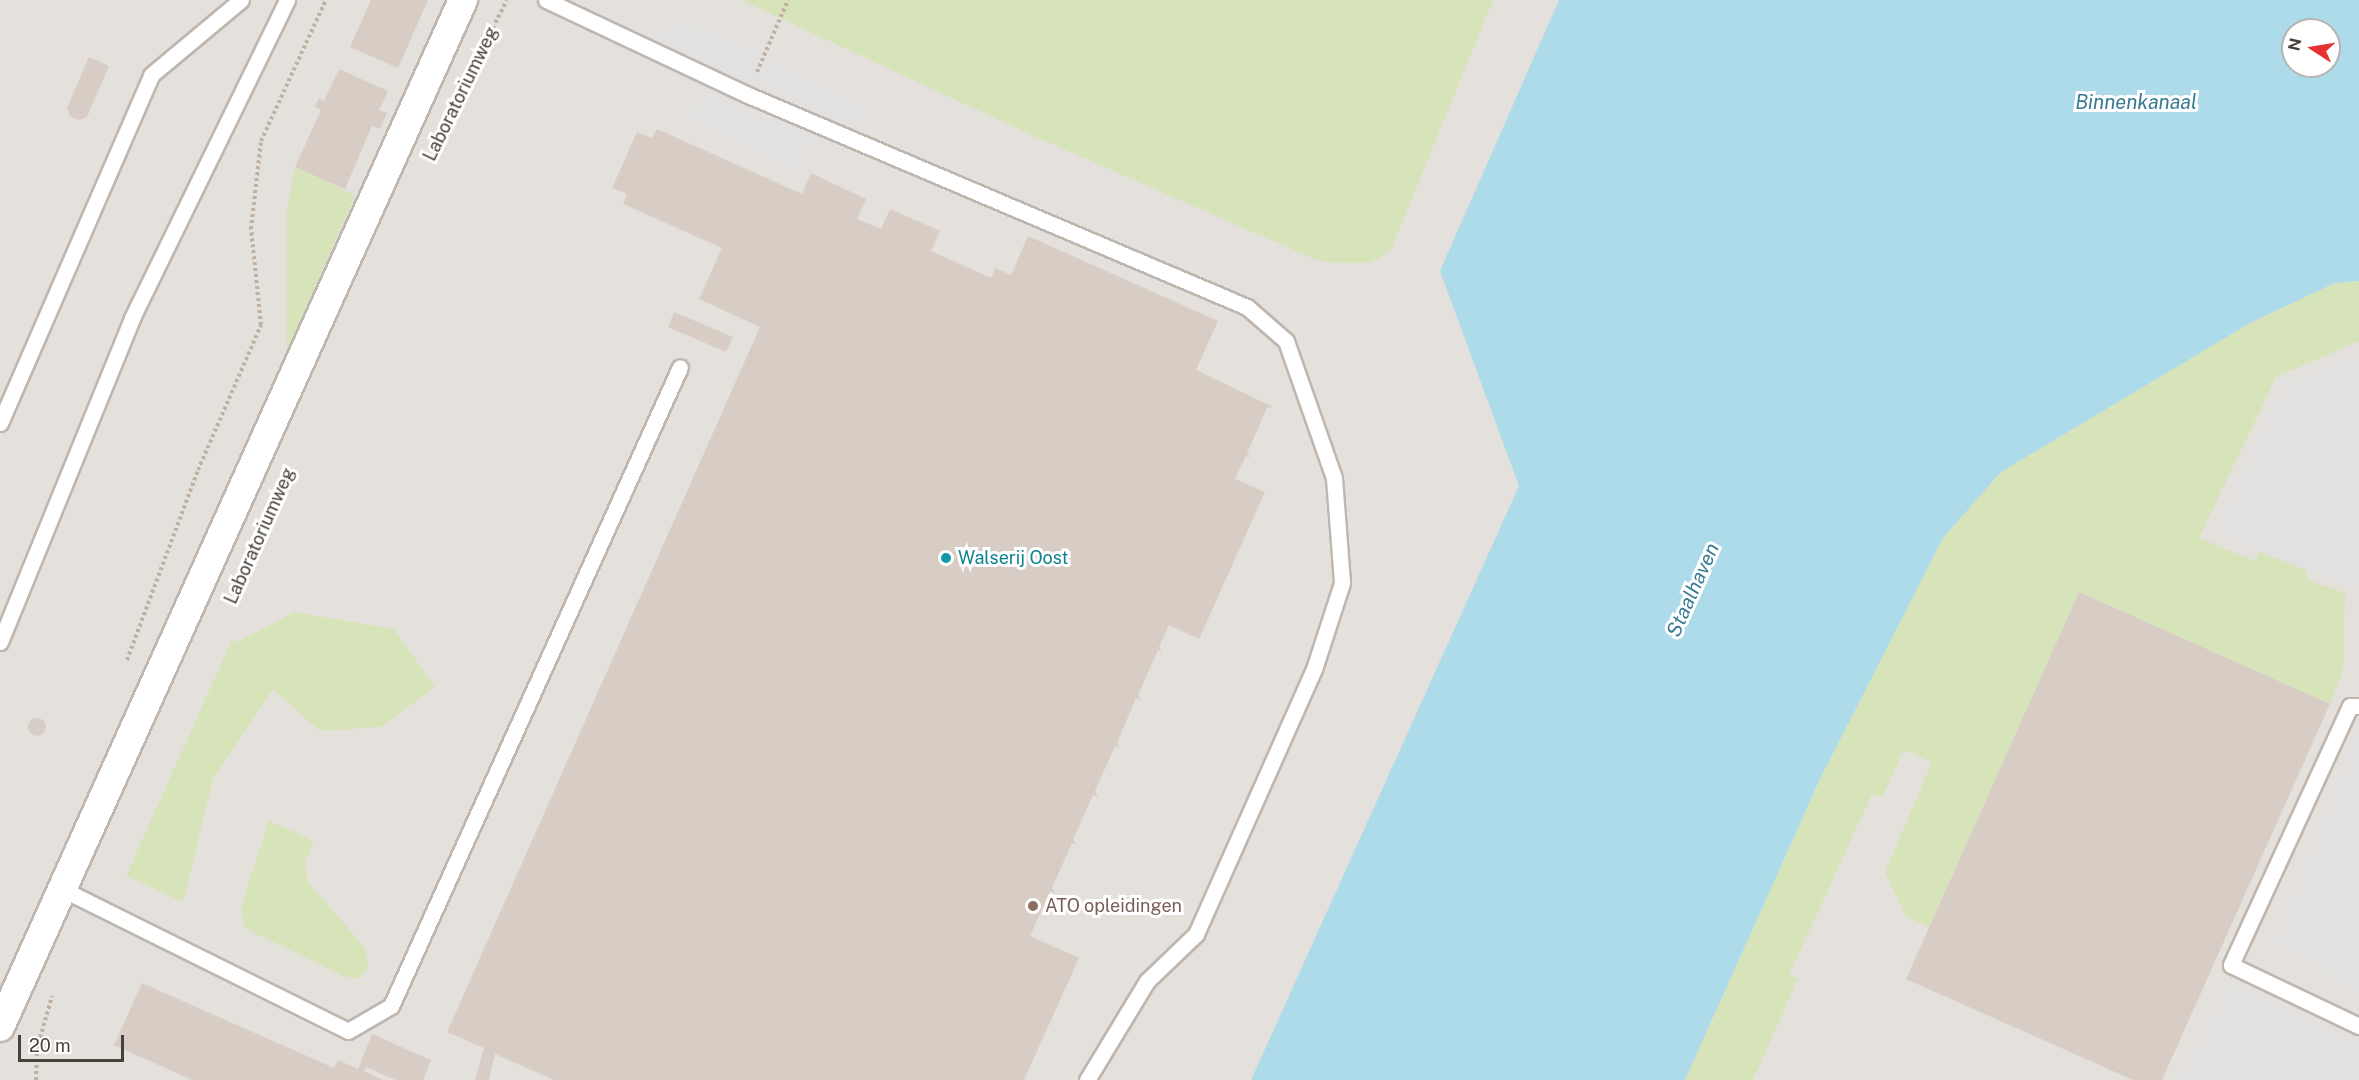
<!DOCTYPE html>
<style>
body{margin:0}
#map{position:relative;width:2359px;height:1080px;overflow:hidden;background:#f4f0eb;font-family:"Public Sans",sans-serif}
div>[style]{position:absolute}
.industrial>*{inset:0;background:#e4e0dc}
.green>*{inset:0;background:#d7e4b9}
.parking>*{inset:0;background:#e3e1df}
.water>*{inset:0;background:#aedbea}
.building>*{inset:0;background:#d8cdc5}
.round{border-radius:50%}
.path>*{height:4px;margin-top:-2px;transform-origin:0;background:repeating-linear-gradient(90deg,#bfb0a1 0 3px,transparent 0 6px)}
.roads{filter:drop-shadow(2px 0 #bfb6af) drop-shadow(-2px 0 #bfb6af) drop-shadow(0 2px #bfb6af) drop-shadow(0 -2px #bfb6af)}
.lane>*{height:15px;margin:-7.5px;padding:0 7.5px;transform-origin:7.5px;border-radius:7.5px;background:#fff}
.street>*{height:28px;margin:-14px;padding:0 14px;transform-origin:14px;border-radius:14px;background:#fff}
.dots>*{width:16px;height:16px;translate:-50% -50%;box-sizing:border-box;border:3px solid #fff;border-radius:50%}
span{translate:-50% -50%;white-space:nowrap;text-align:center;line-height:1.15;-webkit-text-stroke:6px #fff;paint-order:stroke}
.street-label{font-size:18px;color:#48403a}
.culture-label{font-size:18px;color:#0d838f}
.left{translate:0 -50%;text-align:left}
.education-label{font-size:18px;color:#785e54}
.water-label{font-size:20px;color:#367a93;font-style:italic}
.north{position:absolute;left:2281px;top:18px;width:60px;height:60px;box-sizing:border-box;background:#fff;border:2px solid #b6b3b0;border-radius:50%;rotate:282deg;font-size:16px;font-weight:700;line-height:24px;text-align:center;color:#48403a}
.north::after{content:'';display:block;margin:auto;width:21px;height:27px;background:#e53132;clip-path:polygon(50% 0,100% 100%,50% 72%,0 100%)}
.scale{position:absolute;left:18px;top:1035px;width:106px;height:27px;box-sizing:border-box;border:3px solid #48403a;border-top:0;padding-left:8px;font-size:18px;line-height:21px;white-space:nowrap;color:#48403a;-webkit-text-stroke:4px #fff;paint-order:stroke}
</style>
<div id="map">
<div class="industrial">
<div style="clip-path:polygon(evenodd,0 0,2359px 0,2359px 1080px,0 1080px,0 0,2293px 30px,2329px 30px,2329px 66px,2293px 66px,2293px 30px)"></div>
</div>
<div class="green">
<div style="clip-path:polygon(741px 0,1493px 0,1391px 250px,1370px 263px,1335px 263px,1319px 261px,1025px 132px)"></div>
<div style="clip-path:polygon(295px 166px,355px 196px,287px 351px,287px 211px)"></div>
<div style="clip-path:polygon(2359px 281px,2359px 341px,2276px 377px,2199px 538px,2255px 561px,2295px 472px,2307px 580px,2345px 593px,2343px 671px,2330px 704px,2079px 592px,1929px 927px,1906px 917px,1885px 872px,1932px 762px,1904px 750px,1882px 797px,1872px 794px,1789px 975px,1798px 979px,1753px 1080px,1685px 1080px,1819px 781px,1943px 538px,2000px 472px,2250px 323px,2335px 283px)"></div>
<div style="clip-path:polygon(295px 612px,394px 629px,435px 687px,381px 727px,320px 731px,273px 689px,213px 779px,183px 902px,126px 876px,232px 640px,237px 642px)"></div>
<div style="clip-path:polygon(269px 821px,314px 841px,306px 860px,307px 881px,365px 948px,368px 968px,360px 979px,343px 976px,245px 928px,241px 910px,245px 893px)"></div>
</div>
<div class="parking">
<div style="clip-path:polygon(667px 10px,870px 104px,856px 135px,826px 122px,801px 177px,683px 122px,707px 68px,653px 43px)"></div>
<div style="clip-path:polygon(2359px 354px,2359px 591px,2212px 533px,2281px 381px)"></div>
<div style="clip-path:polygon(2359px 720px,2359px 994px,2270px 945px)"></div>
<div style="clip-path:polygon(2242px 956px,2359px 1012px,2359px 1080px,2174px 1080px)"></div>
</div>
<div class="water">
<div style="clip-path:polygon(evenodd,1559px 0,2359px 0,2359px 281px,2335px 283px,2250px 323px,2001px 472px,1943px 538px,1819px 781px,1685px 1080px,1251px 1080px,1519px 486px,1440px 271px,1559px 0,2293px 30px,2329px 30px,2329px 66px,2293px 66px,2293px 30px)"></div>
</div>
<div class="building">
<div style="clip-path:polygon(371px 0,428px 0,398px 68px,350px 47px)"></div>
<div style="clip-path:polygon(89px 57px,109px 66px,87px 117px,79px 120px,70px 116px,67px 108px)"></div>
<div style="clip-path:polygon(339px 69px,388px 91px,379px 110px,387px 113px,380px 129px,372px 126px,345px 189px,295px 167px,321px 110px,315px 107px,319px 98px,324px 101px)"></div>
<div style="clip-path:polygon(657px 129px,802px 194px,811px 173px,866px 199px,857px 219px,881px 229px,890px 209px,940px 231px,931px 251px,991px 278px,995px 268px,1011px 275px,1028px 236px,1218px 321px,1196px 370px,1273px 407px,1267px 408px,1247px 453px,1250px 458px,1246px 456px,1235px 479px,1265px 492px,1199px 639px,1169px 625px,1159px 647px,1162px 652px,1158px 650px,1138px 695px,1141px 700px,1136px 698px,1117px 743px,1120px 748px,1115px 746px,1095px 791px,1098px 797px,1093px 795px,1073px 840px,1077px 845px,1072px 843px,1052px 888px,1055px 893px,1050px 891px,1030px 936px,1079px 958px,1024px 1080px,554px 1080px,495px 1054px,489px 1080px,475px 1080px,484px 1048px,447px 1032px,760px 327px,699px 299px,722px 248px,623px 204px,627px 194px,612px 188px,637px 132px,652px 138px)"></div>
<div style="clip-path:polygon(674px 312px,733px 337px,726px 352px,668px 327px)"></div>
<div style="clip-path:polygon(2079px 592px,2330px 704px,2162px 1080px,2133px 1080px,1906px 979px)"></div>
<div class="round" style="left:28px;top:718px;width:18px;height:18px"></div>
<div style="clip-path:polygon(142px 983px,334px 1068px,338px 1060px,358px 1069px,372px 1034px,431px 1060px,423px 1080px,396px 1080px,366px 1067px,364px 1071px,383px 1080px,192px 1080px,114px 1045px)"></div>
</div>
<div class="path">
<div style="left:757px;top:72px;width:78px;rotate:-66.7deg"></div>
<div style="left:463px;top:87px;width:97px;rotate:-63.2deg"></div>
<div style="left:127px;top:660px;width:203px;rotate:-69.5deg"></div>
<div style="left:198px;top:470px;width:158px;rotate:-66.5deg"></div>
<div style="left:261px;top:325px;width:97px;rotate:-95.9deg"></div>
<div style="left:251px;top:229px;width:89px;rotate:-83.5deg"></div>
<div style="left:261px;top:141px;width:155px;rotate:-65.3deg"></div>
<div style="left:36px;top:1080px;width:31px;rotate:-88deg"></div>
<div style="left:37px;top:1049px;width:55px;rotate:-74.2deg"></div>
</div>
<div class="roads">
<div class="lane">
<div style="left:546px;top:0;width:223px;rotate:25.2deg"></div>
<div style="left:748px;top:95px;width:542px;rotate:23.02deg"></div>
<div style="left:1247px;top:307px;width:52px;rotate:41.1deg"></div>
<div style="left:1286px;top:341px;width:145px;rotate:70.7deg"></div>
<div style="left:1334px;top:478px;width:105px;rotate:85.6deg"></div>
<div style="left:1342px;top:583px;width:90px;rotate:108deg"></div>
<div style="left:1314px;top:669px;width:290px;rotate:114deg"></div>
<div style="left:1196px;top:934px;width:68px;rotate:136.2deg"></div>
<div style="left:1147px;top:981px;width:116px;rotate:121.2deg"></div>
<div style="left:0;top:423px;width:379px;rotate:-66.5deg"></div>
<div style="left:151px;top:75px;width:117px;rotate:-39.8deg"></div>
<div style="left:0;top:642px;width:350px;rotate:-67.8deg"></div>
<div style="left:132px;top:318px;width:354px;rotate:-64deg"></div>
<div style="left:2359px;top:706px;width:9px;rotate:180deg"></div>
<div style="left:2350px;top:706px;width:285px;rotate:114.7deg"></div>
<div style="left:2231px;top:965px;width:142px;rotate:25.5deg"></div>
<div style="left:62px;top:889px;width:319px;rotate:26.4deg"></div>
<div style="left:348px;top:1031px;width:50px;rotate:-30.2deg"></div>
<div style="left:391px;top:1006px;width:701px;rotate:-65.66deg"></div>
</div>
<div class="street">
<div style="left:0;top:1027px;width:1127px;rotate:-65.73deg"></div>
</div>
</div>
<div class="dots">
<div style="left:946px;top:558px;background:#0f9aa8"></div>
<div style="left:1033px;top:906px;background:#8d6e63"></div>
</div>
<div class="street-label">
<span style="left:461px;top:94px;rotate:-64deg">Laboratoriumweg</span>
<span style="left:260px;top:536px;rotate:-66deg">Laboratoriumweg</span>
</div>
<div class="culture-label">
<span class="left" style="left:958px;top:558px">Walserij Oost</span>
</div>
<div class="education-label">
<span class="left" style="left:1045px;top:906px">ATO opleidingen</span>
</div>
<div class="water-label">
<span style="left:2136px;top:102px">Binnenkanaal</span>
<span style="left:1693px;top:590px;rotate:-66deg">Staalhaven</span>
</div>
<div class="north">N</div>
<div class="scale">20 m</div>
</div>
